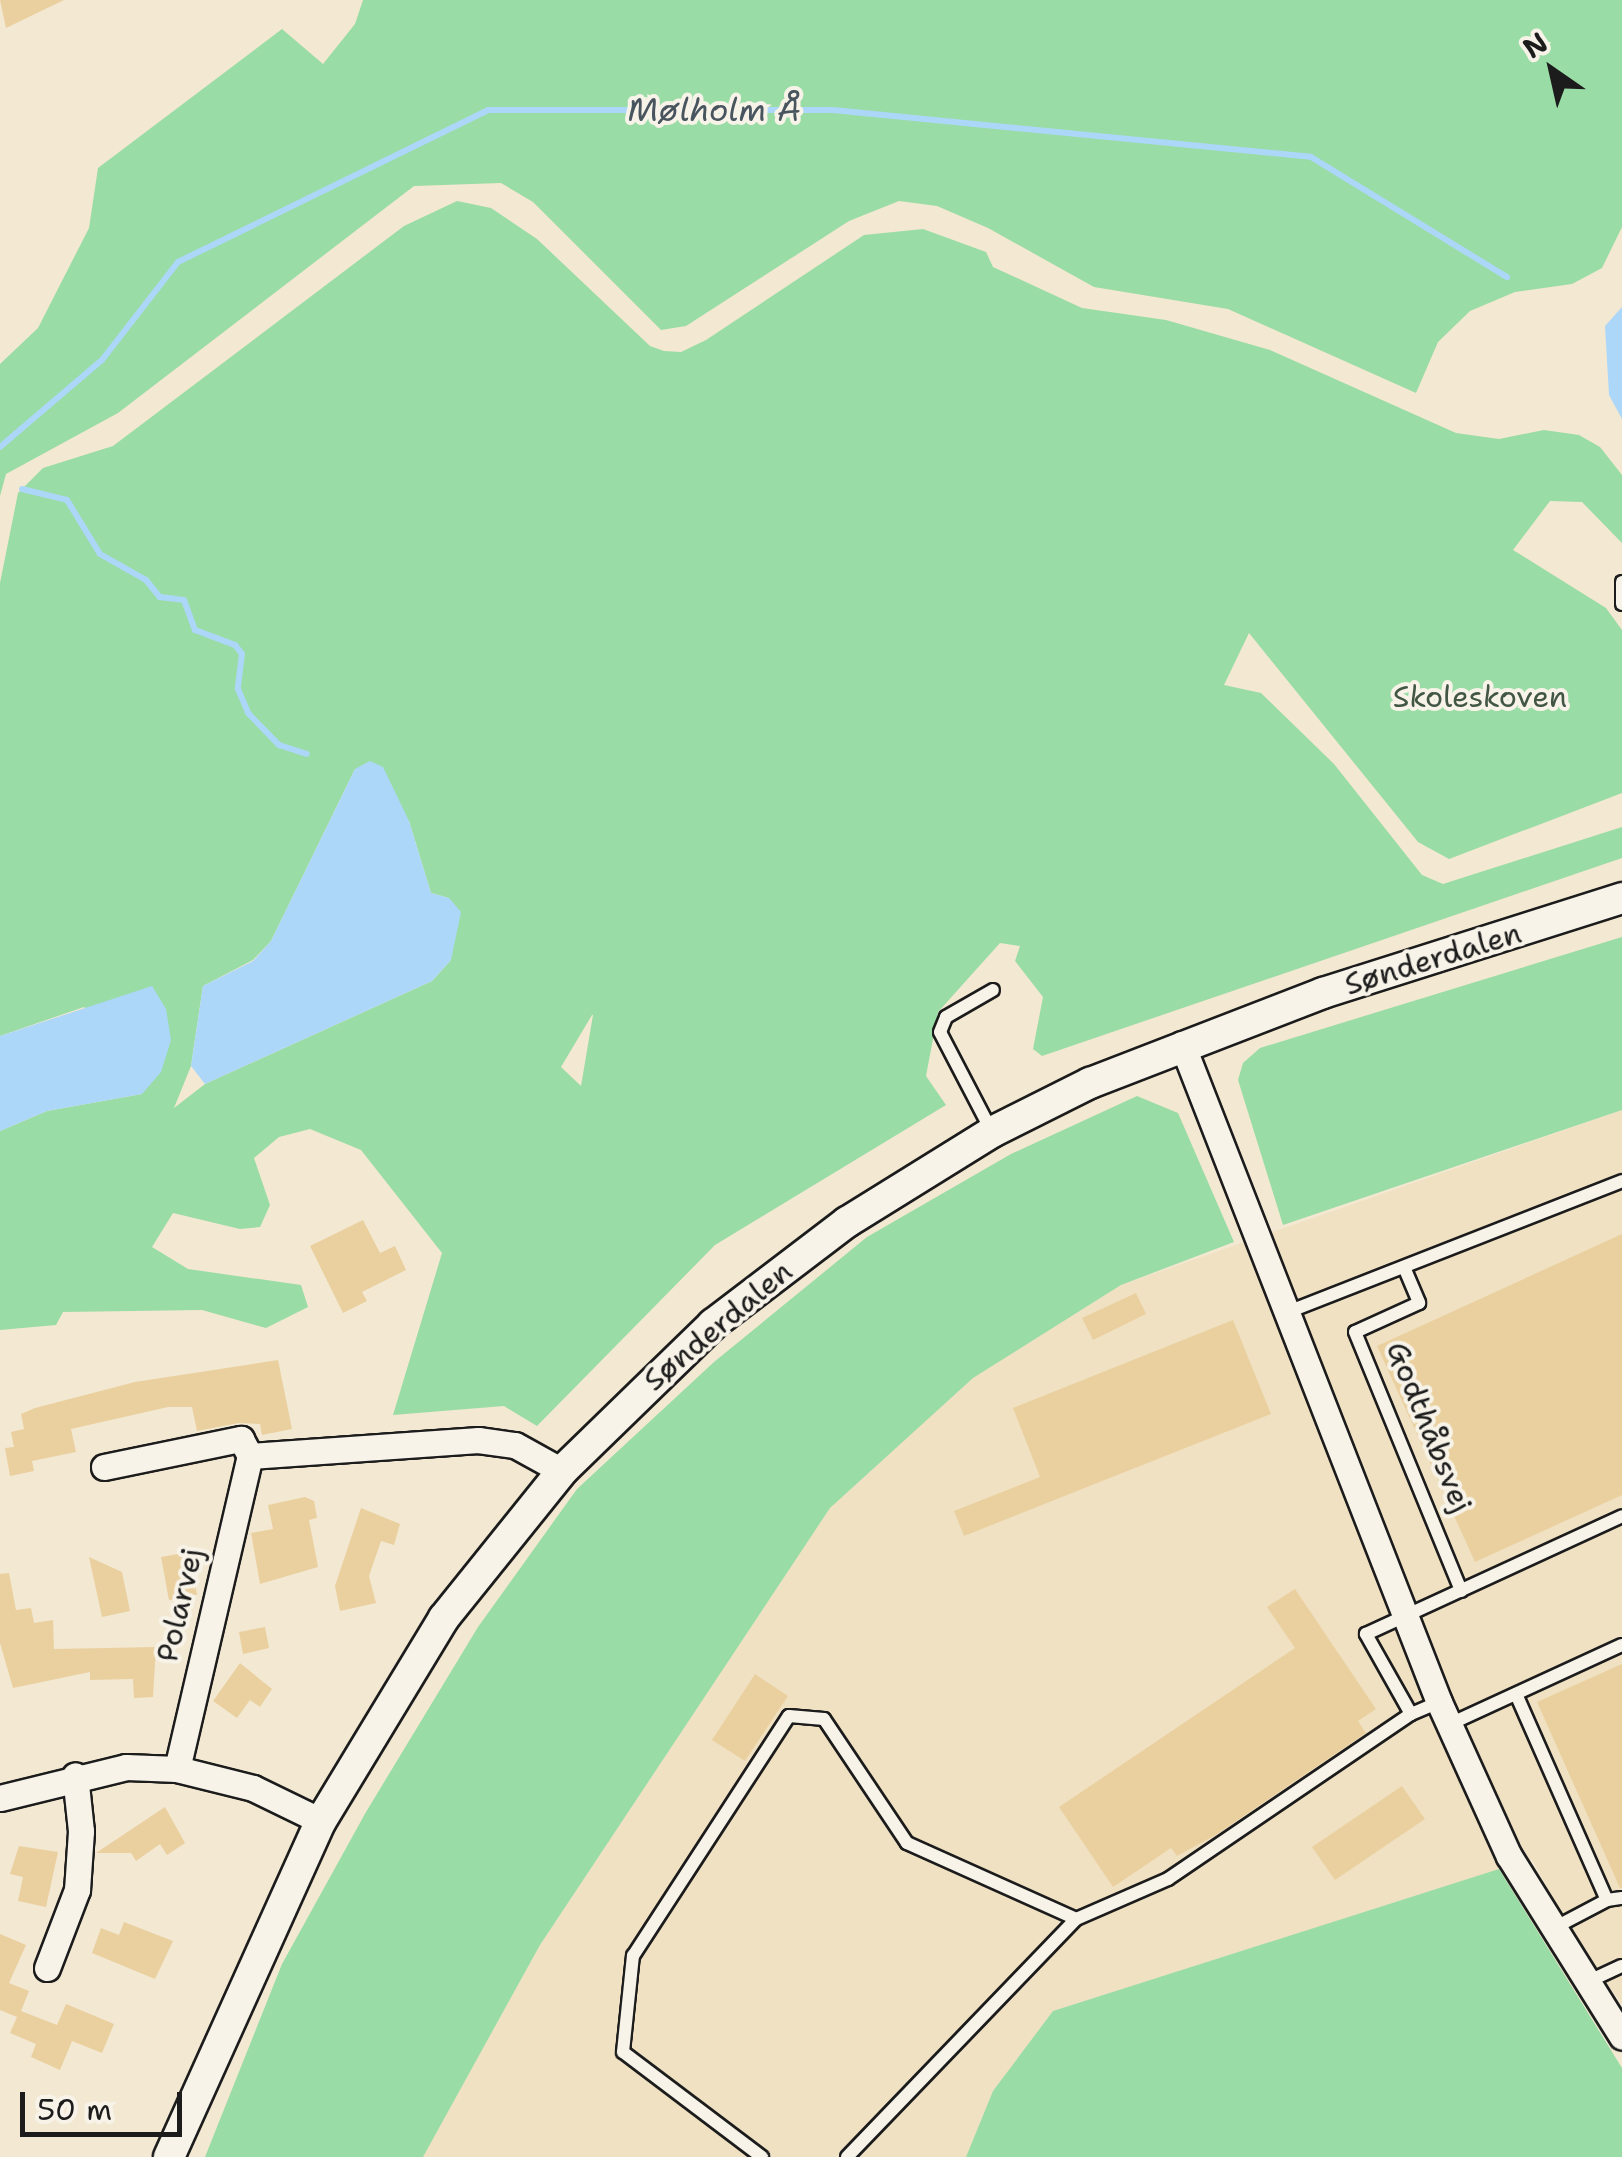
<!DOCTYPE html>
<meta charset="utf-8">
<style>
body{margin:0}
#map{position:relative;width:1622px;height:2157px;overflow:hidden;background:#f3e8d2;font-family:"Shantell Sans",sans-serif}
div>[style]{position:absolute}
.built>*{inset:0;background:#f0e1c3}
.green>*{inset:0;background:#9adca6}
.water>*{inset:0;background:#add7f8}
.stream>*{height:6px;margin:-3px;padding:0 3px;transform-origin:3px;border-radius:3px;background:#add7f8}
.building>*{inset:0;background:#ead09f}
.roads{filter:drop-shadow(2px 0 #1c1c1c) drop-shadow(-2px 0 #1c1c1c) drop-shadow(0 2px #1c1c1c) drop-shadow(0 -2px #1c1c1c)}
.service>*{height:12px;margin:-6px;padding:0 6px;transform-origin:6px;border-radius:6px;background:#f7f3e8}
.minor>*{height:25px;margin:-12.5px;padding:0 12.5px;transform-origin:12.5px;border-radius:12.5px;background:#f7f3e8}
.tertiary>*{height:30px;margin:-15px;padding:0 15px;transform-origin:15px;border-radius:15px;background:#f7f3e8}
span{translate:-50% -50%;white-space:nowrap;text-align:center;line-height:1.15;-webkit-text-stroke:8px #f7f3e8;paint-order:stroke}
.park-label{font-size:30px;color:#425645}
.street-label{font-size:30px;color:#1c1c1c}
.water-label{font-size:32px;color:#48545e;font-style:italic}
.north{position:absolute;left:1502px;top:20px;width:100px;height:100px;-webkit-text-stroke:8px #f7f3e8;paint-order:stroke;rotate:326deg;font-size:28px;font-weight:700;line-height:40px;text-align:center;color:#1c1c1c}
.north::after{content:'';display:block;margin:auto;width:35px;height:45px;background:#1c1c1c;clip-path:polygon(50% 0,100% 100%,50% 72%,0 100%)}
.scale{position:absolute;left:20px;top:2092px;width:162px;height:45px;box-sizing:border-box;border:5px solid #1c1c1c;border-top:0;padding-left:12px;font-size:30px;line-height:35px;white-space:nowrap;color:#1c1c1c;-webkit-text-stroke:8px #f7f3e8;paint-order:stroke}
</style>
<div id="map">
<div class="built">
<div style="clip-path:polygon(1622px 1110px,1622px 2004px,1574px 1937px,1532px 1859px,1053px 2011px,993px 2091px,966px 2157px,423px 2157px,540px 1945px,830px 1508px,972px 1378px,1121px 1285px)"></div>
</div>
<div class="green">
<div style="clip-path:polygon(363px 0,1622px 0,1622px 227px,1602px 268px,1572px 284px,1515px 292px,1470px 311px,1438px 342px,1416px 393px,1228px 309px,1094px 287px,988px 228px,937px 206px,899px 201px,849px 221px,686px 326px,661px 330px,533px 202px,501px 183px,414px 186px,118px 413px,6px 474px,0 496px,0 364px,38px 328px,89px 228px,98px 168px,282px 29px,323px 64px,355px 24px)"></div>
<div style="clip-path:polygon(evenodd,457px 201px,491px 208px,537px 239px,650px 346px,664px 351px,681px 352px,706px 340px,864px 235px,923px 229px,986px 252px,993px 267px,1082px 308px,1166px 320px,1270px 350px,1456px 433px,1499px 439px,1544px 430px,1579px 435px,1600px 447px,1622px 475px,1622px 543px,1582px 502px,1550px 501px,1513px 550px,1606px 608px,1622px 630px,1622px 793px,1449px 859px,1418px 842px,1249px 633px,1224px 685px,1261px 693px,1334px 764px,1422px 875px,1443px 884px,1622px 827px,1622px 858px,1042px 1056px,1033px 1049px,1043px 997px,1015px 961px,1020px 946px,1000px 943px,938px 1012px,926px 1076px,946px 1105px,715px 1245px,537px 1426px,504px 1406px,393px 1415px,442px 1253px,361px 1150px,310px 1129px,279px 1137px,254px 1158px,270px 1205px,260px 1227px,240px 1229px,173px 1213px,152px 1247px,188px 1269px,301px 1285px,308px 1307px,266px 1328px,202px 1310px,63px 1312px,56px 1325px,0 1330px,0 1131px,47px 1111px,142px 1094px,84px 1007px,0 1036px,0 583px,18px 493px,43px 468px,113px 446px,404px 226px,457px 201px,355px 769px,409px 821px,431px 893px,449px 898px,451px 960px,432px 981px,205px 1084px,174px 1108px,191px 1066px,203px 986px,253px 960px,271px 941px,355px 769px,457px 201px,592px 1015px,593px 1015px,581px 1086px,561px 1067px,592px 1015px)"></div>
<div style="clip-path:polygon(1622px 937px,1622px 1110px,1283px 1225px,1238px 1080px,1243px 1063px,1260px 1048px)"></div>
<div style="clip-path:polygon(1137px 1096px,1178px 1113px,1234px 1242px,1121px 1285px,973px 1378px,830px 1508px,540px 1945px,423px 2157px,205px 2157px,282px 1964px,366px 1812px,478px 1627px,577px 1489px,714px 1362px,867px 1237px,1011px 1154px)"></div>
<div style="clip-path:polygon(1499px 1869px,1622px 2068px,1622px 2157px,966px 2157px,993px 2091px,1053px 2011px)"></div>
</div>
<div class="water">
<div style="clip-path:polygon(1622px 307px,1622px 419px,1609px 395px,1605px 326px)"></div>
<div style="clip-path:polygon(370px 761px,383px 767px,409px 821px,431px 893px,449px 898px,461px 912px,451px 960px,432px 981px,205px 1084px,191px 1066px,203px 986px,253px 961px,271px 941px,355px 769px)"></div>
<div style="clip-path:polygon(152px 986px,166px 1009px,171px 1040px,161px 1072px,142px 1094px,47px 1111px,0 1131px,0 1036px)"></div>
</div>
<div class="stream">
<div style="left:0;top:447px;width:134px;rotate:-40.5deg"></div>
<div style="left:102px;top:360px;width:124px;rotate:-52.2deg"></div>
<div style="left:178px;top:262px;width:345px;rotate:-26.1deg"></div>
<div style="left:488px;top:110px;width:345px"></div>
<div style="left:833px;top:110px;width:480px;rotate:5.6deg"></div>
<div style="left:1311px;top:157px;width:230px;rotate:31.5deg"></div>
<div style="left:22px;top:489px;width:46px;rotate:13.7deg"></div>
<div style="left:67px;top:500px;width:63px;rotate:58.6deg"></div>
<div style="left:100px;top:554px;width:53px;rotate:29.5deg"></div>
<div style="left:146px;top:580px;width:22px;rotate:51deg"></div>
<div style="left:160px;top:597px;width:24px;rotate:7deg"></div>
<div style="left:184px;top:600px;width:32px;rotate:70deg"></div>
<div style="left:195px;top:630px;width:43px;rotate:20.6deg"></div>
<div style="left:235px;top:645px;width:11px;rotate:52deg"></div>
<div style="left:242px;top:654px;width:35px;rotate:97deg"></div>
<div style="left:238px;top:689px;width:26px;rotate:67deg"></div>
<div style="left:248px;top:713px;width:45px;rotate:45.9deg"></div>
<div style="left:279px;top:745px;width:29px;rotate:18deg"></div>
</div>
<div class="building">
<div style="clip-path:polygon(0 0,64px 0,6px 28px)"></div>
<div style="clip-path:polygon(363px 1220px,380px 1253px,395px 1246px,406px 1270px,362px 1292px,367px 1301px,343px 1313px,310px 1246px)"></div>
<div style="clip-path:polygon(1622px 1234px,1622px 1495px,1475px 1562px,1377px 1346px)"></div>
<div style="clip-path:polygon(1136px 1293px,1146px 1314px,1093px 1340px,1082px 1318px)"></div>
<div style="clip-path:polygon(1233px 1320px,1271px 1414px,964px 1536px,954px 1511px,1040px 1477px,1013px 1408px)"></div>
<div style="clip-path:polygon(278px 1360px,292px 1429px,262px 1435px,260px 1424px,239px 1423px,197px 1431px,192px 1407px,168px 1407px,71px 1429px,76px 1452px,32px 1461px,34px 1471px,10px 1476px,5px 1448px,14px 1447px,11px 1432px,24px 1429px,21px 1414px,35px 1408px,135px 1382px)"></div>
<div style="clip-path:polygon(305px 1497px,314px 1501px,317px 1518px,309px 1520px,318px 1567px,260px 1584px,251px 1533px,273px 1529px,268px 1505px)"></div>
<div style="clip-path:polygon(361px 1508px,400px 1524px,394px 1545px,381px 1541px,369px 1576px,376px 1603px,340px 1611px,335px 1586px)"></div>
<div style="clip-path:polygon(189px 1552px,197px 1595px,169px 1600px,161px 1557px)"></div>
<div style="clip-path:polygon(89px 1557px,122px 1572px,130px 1611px,102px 1617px)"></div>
<div style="clip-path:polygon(9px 1573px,16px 1610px,31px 1608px,34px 1623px,53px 1620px,54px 1649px,156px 1647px,153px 1697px,134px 1698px,133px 1679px,90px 1680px,90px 1672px,13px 1688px,0 1643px,0 1574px)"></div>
<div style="clip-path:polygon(1295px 1589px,1376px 1709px,1358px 1721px,1366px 1733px,1214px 1836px,1177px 1856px,1171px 1848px,1113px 1887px,1059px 1807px,1295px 1648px,1267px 1607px)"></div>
<div style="clip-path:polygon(265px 1627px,269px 1648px,243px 1654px,239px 1632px)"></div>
<div style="clip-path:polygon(240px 1663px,272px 1689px,260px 1707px,250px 1700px,237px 1718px,213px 1701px)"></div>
<div style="clip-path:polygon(1622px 1664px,1622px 1888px,1620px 1888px,1537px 1702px)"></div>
<div style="clip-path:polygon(755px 1674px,788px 1696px,745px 1761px,712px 1740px)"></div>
<div style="clip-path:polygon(1402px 1786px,1425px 1819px,1335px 1880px,1312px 1847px)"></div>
<div style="clip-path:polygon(165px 1807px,185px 1843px,167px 1855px,160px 1844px,136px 1861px,131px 1853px,96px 1853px)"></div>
<div style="clip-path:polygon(19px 1846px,58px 1852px,46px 1907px,18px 1901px,23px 1877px,10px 1874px)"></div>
<div style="clip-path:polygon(124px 1922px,173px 1941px,155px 1979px,92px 1953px,101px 1928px,119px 1935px)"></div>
<div style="clip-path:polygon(0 1934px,26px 1945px,9px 1983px,29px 1991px,21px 2011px,57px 2025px,66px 2004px,114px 2024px,102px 2053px,72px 2041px,60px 2070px,31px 2057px,36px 2044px,10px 2033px,17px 2017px,0 2010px)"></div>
</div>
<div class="roads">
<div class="service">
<div style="left:1622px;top:582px;width:22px;rotate:90deg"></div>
<div style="left:991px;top:1130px;width:110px;rotate:-117.5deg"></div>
<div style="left:940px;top:1032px;width:16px;rotate:-68deg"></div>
<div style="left:946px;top:1017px;width:54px;rotate:-29.9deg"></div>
<div style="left:1404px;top:1267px;width:39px;rotate:67deg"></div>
<div style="left:1419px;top:1303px;width:70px;rotate:155.6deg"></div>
<div style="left:1355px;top:1332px;width:280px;rotate:67.7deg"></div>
<div style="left:1288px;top:1312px;width:359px;rotate:-21.4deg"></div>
<div style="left:1516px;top:1694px;width:225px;rotate:66.2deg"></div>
<div style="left:1607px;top:1900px;width:15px;rotate:-8deg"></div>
<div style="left:1411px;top:1714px;width:92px;rotate:-119.4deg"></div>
<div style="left:1366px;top:1634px;width:282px;rotate:-24.7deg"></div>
<div style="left:1450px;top:1724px;width:189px;rotate:-24.7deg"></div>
<div style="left:1552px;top:1929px;width:62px;rotate:-27.8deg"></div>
<div style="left:1587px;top:1982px;width:38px;rotate:-25deg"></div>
<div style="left:762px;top:2157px;width:174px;rotate:-142.9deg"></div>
<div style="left:623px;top:2052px;width:97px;rotate:-84.1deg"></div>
<div style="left:633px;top:1956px;width:286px;rotate:-57deg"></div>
<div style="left:789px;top:1716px;width:35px;rotate:5deg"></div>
<div style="left:824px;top:1719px;width:149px;rotate:56.2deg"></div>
<div style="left:907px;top:1843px;width:185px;rotate:24.2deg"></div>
<div style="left:847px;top:2157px;width:330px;rotate:-46.1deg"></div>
<div style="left:1076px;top:1919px;width:100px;rotate:-23.5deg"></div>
<div style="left:1168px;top:1879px;width:294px;rotate:-34.2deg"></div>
<div style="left:1411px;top:1714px;width:30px;rotate:-23deg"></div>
</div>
<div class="minor">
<div style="left:1182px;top:1044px;width:706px;rotate:68.67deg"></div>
<div style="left:1439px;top:1702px;width:169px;rotate:65.6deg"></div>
<div style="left:1509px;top:1856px;width:213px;rotate:58deg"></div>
<div style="left:250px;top:1456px;width:229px;rotate:-4deg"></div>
<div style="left:478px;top:1440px;width:37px;rotate:8deg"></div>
<div style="left:515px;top:1445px;width:54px;rotate:29deg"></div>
<div style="left:104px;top:1467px;width:140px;rotate:-11.6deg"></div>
<div style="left:241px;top:1439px;width:19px;rotate:62deg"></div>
<div style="left:177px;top:1769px;width:321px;rotate:-76.9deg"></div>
<div style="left:0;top:1798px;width:130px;rotate:-13.8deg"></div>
<div style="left:126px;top:1767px;width:51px;rotate:2.2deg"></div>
<div style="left:177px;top:1769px;width:78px;rotate:14deg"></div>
<div style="left:253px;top:1788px;width:76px;rotate:25.9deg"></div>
<div style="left:47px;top:1968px;width:84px;rotate:-69deg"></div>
<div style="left:77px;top:1890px;width:59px;rotate:-86.1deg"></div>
<div style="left:81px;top:1831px;width:56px;rotate:-96.1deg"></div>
</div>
<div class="tertiary">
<div style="left:169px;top:2157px;width:369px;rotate:-65.7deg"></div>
<div style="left:321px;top:1821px;width:237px;rotate:-58.8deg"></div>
<div style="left:444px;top:1618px;width:189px;rotate:-51.2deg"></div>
<div style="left:562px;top:1471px;width:211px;rotate:-44.2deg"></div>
<div style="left:713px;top:1324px;width:168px;rotate:-37.3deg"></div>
<div style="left:847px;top:1222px;width:171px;rotate:-31.8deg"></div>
<div style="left:992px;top:1132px;width:110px;rotate:-26.6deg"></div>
<div style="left:1090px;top:1083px;width:250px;rotate:-21.1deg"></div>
<div style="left:1323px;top:993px;width:314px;rotate:-17.6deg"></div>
</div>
</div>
<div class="park-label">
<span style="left:1480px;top:697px">Skoleskoven</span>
</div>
<div class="street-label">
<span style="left:1433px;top:959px;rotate:-17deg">Sønderdalen</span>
<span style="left:718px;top:1326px;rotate:-40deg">Sønderdalen</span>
<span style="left:1429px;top:1427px;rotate:68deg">Godthåbsvej</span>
<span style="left:180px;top:1605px;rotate:-77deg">Polarvej</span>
</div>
<div class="water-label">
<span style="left:714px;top:110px">Mølholm Å</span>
</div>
<div class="north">N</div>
<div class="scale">50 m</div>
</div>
